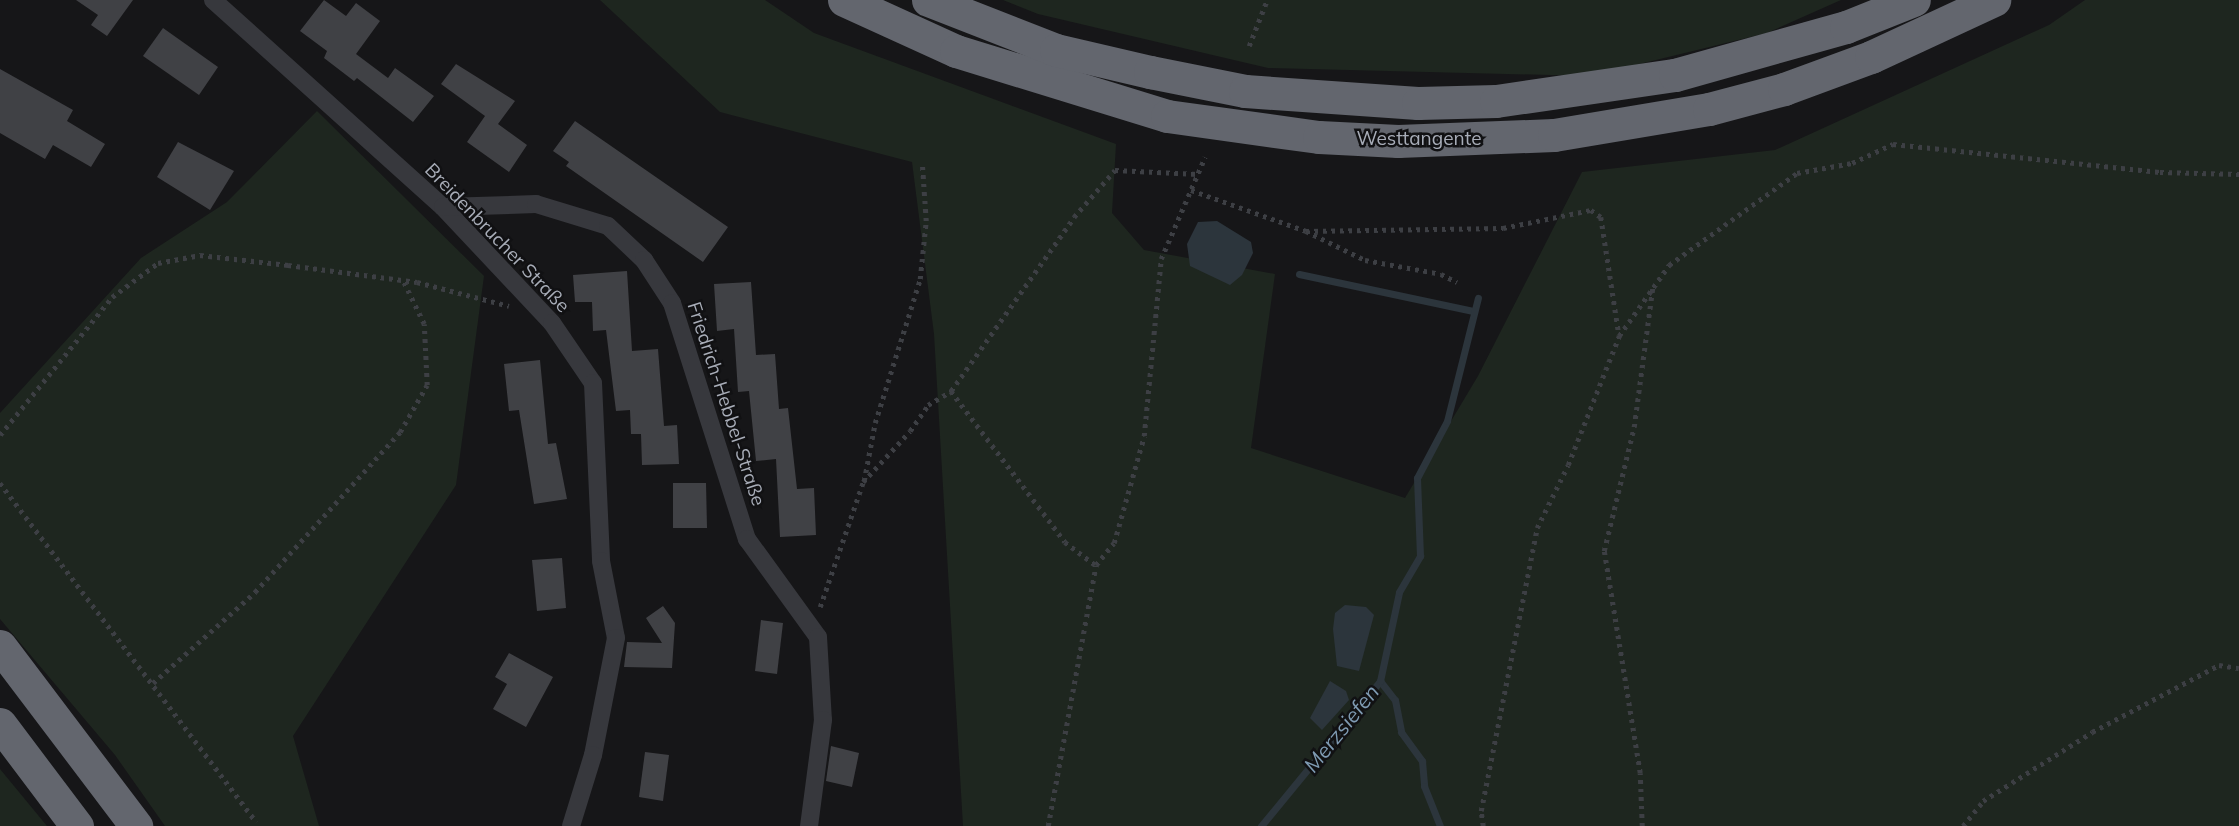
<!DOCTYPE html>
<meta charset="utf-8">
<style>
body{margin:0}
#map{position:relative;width:2239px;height:826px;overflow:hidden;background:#161618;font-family:Mulish,sans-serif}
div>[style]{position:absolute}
.green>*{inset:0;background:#1e261f}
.water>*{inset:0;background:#2c353c}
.stream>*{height:7px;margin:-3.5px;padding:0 3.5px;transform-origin:3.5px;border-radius:3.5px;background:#2c353c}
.building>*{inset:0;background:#404145}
.path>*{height:4.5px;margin-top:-2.25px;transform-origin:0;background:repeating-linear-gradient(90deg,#3d3f44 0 3.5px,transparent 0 8.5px)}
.street>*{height:18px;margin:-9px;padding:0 9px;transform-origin:9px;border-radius:9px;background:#37383d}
.highway>*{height:33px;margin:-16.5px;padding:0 16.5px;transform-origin:16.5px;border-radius:16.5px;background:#63666e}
span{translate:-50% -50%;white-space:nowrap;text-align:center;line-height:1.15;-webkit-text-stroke:5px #111113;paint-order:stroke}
.street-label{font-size:19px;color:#a8adb8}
.water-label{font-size:21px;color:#7f9bb3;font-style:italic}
</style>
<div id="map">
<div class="green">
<div style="clip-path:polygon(600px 0,765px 0,814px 33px,1116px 144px,1112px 213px,1144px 250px,1275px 274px,1251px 448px,1405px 498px,1478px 376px,1582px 172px,1775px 150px,2049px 25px,2085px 0,2239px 0,2239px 826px,963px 826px,934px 334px,912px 162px,720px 112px)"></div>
<div style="clip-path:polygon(1003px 0,1841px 0,1767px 33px,1590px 76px,1268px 68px,1038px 14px)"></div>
<div style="clip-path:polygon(317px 111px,484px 276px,456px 485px,293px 736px,319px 826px,165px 826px,115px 755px,0 619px,0 413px,141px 258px,227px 202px)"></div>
<div style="clip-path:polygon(0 769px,47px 826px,0 826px)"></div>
</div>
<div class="water">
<div style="clip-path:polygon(1217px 221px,1251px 242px,1253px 253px,1242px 275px,1230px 285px,1190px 266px,1187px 244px,1198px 222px)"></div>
<div style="clip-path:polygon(1345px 605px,1366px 607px,1374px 615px,1359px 671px,1337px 666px,1333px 629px,1335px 613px)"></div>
<div style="clip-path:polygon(1330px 681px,1346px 691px,1349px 700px,1322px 730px,1310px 718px)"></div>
</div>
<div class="stream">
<div style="left:1299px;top:274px;width:178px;rotate:12deg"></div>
<div style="left:1380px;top:681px;width:24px;rotate:52deg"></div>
<div style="left:1395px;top:700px;width:33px;rotate:79deg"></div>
<div style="left:1401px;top:732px;width:36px;rotate:54deg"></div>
<div style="left:1422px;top:761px;width:25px;rotate:85deg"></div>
<div style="left:1424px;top:786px;width:43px;rotate:68.2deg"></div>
<div style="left:1261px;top:826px;width:188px;rotate:-50.6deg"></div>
<div style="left:1380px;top:681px;width:91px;rotate:-77.9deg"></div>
<div style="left:1399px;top:592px;width:42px;rotate:-59.7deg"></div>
<div style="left:1420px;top:556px;width:78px;rotate:-92.2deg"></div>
<div style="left:1417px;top:478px;width:64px;rotate:-62.2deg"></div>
<div style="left:1447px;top:421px;width:127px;rotate:-75.9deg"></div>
</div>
<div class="building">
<div style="clip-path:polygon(76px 0,133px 0,107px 36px,91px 25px,98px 15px)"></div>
<div style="clip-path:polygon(324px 0,346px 16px,356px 3px,380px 21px,356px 54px,388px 78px,395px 68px,434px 96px,413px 122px,357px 78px,354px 81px,324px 58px,327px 51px,300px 31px)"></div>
<div style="clip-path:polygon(163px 28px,218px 67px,199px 95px,143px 56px)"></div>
<div style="clip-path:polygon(456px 64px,515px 101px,498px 124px,527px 145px,509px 172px,467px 142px,485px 116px,441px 84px)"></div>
<div style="clip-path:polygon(0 69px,73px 110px,67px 121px,105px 144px,91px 167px,53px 145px,45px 159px,0 133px)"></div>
<div style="clip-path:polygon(575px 121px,728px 227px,703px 262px,566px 166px,569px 162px,553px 151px)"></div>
<div style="clip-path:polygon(178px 142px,234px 171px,210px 210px,157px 177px)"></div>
<div style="clip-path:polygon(627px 271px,632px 351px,658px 349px,664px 426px,677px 425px,679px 464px,642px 465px,641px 434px,631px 434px,630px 410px,616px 411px,606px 330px,593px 331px,592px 302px,575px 302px,573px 275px)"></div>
<div style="clip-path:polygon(751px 282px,756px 355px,775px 354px,779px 409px,788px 408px,797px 489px,814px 488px,816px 535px,780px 537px,776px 459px,756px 461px,749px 391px,738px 392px,734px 329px,717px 331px,714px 284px)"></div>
<div style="clip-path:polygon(540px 360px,548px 444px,556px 443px,567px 499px,534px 504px,519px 410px,509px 411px,504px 364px)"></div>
<div style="clip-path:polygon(673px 483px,706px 483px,707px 528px,673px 528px)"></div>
<div style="clip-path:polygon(562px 558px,566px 608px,537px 611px,532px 560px)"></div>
<div style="clip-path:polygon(663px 606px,675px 623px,672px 668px,624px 667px,627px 642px,662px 643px,646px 618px)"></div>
<div style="clip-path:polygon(761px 620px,783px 623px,777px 674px,755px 671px)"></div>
<div style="clip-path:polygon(509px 653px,553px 677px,526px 727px,493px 709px,507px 684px,495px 677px)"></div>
<div style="clip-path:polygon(831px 746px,859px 753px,852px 787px,826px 781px)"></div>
<div style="clip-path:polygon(645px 752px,669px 755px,663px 801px,639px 797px)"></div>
</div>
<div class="path">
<div style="left:1249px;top:46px;width:49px;rotate:-68.6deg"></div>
<div style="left:1191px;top:190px;width:122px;rotate:19.6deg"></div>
<div style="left:1306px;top:231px;width:66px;rotate:26.2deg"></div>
<div style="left:1365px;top:260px;width:77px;rotate:10.4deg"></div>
<div style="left:1441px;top:274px;width:18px;rotate:27deg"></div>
<div style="left:1306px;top:231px;width:197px;rotate:-0.9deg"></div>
<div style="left:1503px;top:228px;width:90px;rotate:-11.6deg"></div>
<div style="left:1591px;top:210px;width:12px;rotate:35deg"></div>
<div style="left:1601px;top:217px;width:119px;rotate:81.3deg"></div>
<div style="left:951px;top:391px;width:189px;rotate:52.9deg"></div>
<div style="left:1065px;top:542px;width:39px;rotate:37deg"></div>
<div style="left:1096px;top:565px;width:28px;rotate:-51deg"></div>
<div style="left:1114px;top:543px;width:111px;rotate:-74.3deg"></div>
<div style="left:1144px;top:436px;width:178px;rotate:-84.5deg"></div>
<div style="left:1161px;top:259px;width:111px;rotate:-66.7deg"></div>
<div style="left:0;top:435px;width:178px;rotate:-50.9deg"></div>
<div style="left:112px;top:297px;width:57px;rotate:-36.5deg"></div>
<div style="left:158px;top:263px;width:43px;rotate:-10.8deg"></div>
<div style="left:200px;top:255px;width:89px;rotate:6.5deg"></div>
<div style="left:288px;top:265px;width:130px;rotate:7.5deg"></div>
<div style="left:417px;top:282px;width:95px;rotate:14.6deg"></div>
<div style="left:864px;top:481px;width:59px;rotate:-79.3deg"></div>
<div style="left:875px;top:423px;width:151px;rotate:-72.6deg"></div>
<div style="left:920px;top:279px;width:58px;rotate:-84.1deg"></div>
<div style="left:926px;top:221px;width:59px;rotate:-93.9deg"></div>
<div style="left:0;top:483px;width:425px;rotate:52.9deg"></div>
<div style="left:820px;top:607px;width:132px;rotate:-71deg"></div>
<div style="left:863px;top:482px;width:69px;rotate:-47.3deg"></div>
<div style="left:910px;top:431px;width:32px;rotate:-55deg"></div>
<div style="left:928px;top:405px;width:27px;rotate:-31deg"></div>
<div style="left:951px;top:391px;width:213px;rotate:-54.7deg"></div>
<div style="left:1074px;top:217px;width:62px;rotate:-48.9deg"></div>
<div style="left:1115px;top:170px;width:83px;rotate:2.8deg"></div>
<div style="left:153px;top:683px;width:137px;rotate:-41.7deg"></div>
<div style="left:255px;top:592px;width:216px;rotate:-47.8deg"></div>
<div style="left:400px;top:432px;width:54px;rotate:-60.1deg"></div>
<div style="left:427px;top:385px;width:61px;rotate:-92.8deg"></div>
<div style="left:424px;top:324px;width:48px;rotate:-116deg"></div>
<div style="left:1048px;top:826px;width:265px;rotate:-79.6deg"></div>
<div style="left:1483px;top:826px;width:15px;rotate:-98deg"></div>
<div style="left:1481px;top:811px;width:288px;rotate:-78.8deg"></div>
<div style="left:1537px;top:528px;width:70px;rotate:-63.8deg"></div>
<div style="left:1568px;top:465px;width:139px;rotate:-68.4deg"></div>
<div style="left:1619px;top:336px;width:87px;rotate:-54.8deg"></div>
<div style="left:1669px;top:265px;width:158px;rotate:-35.7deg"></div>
<div style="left:1797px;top:173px;width:56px;rotate:-10.3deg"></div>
<div style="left:1852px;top:163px;width:45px;rotate:-24.9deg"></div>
<div style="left:1893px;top:144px;width:268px;rotate:6deg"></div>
<div style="left:2160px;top:172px;width:79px;rotate:1.5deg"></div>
<div style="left:1642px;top:826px;width:53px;rotate:-92.2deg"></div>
<div style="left:1640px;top:773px;width:225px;rotate:-99.2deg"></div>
<div style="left:1604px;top:551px;width:128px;rotate:-76.4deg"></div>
<div style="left:1634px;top:427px;width:143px;rotate:-82.4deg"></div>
<div style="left:1963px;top:826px;width:32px;rotate:-51deg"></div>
<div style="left:1983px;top:801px;width:129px;rotate:-32.3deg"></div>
<div style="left:2092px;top:732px;width:144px;rotate:-27.8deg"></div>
<div style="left:2219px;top:665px;width:20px;rotate:9deg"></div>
</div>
<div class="street">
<div style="left:213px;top:0;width:309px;rotate:42deg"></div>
<div style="left:443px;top:207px;width:159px;rotate:46.8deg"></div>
<div style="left:552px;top:323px;width:73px;rotate:55.7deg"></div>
<div style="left:593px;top:383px;width:178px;rotate:87.4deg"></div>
<div style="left:601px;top:561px;width:78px;rotate:79deg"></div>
<div style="left:616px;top:638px;width:119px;rotate:101.1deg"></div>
<div style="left:593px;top:755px;width:74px;rotate:107.2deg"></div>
<div style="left:443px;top:207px;width:93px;rotate:-1.8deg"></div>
<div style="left:536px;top:204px;width:75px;rotate:17deg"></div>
<div style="left:608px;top:226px;width:50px;rotate:43.4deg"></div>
<div style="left:644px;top:260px;width:51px;rotate:56.9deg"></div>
<div style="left:672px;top:303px;width:248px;rotate:72.4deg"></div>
<div style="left:747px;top:539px;width:121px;rotate:54.1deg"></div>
<div style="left:818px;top:637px;width:83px;rotate:86.6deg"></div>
<div style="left:823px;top:720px;width:107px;rotate:97.5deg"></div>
</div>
<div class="highway">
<div style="left:844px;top:0;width:123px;rotate:24.5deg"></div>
<div style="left:956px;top:51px;width:221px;rotate:17.1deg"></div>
<div style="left:1167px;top:116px;width:153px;rotate:7.9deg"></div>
<div style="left:1319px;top:137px;width:79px;rotate:2.9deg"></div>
<div style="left:1398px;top:141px;width:156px;rotate:-2.2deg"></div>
<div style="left:1554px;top:135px;width:157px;rotate:-9.5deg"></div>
<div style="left:1709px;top:109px;width:78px;rotate:-14.9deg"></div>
<div style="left:1784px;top:89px;width:93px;rotate:-20.2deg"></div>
<div style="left:1871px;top:57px;width:136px;rotate:-24.9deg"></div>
<div style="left:928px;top:0;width:137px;rotate:21.3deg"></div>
<div style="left:1056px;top:50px;width:97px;rotate:13.2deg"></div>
<div style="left:1150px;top:72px;width:97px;rotate:11.3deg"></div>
<div style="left:1245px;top:91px;width:173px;rotate:4deg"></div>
<div style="left:1418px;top:103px;width:78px;rotate:-1.5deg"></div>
<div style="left:1496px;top:101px;width:181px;rotate:-8.3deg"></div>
<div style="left:1675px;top:75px;width:178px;rotate:-15.7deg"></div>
<div style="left:1846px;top:27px;width:73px;rotate:-21.7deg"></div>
<div style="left:0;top:646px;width:226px;rotate:52.9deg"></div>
<div style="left:0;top:724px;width:128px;rotate:53deg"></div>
</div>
<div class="street-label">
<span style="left:1419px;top:139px">Westtangente</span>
<span style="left:497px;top:238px;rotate:46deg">Breidenbrucher Straße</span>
<span style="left:726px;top:404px;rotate:72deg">Friedrich-Hebbel-Straße</span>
</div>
<div class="water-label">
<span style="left:1341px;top:728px;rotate:-51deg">Merzsiefen</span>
</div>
</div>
